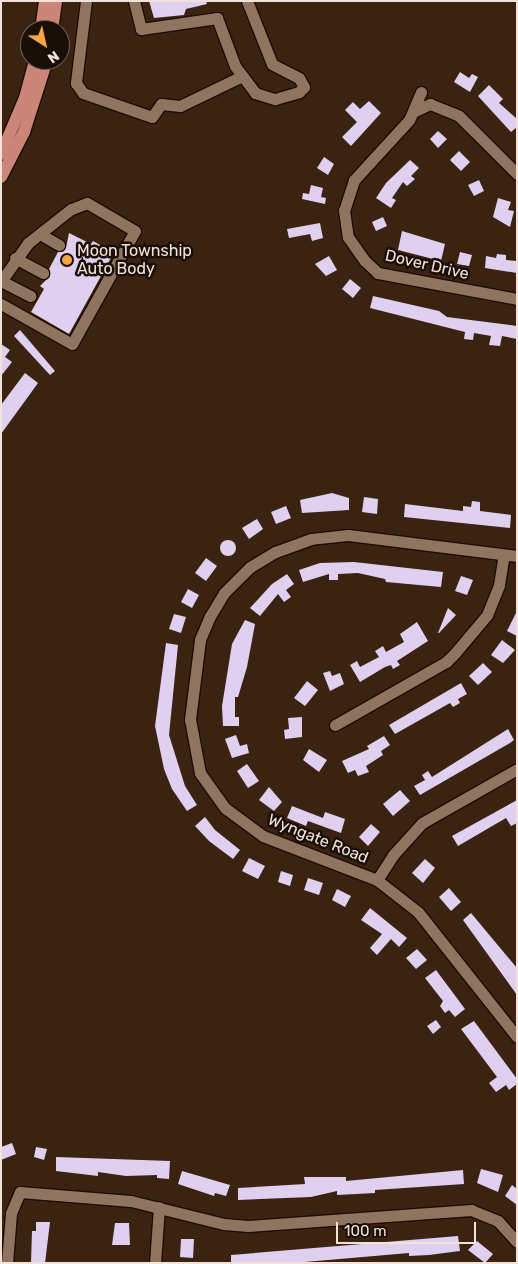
<!DOCTYPE html>
<style>
body{margin:0}
#map{position:relative;width:518px;height:1264px;overflow:hidden;background:#3a2311;font-family:Rubik,sans-serif}
div>[style]{position:absolute}
.building>*{inset:0;background:#dfd0f0}
.round{border-radius:50%}
.roads{filter:drop-shadow(1px 0 #200b00) drop-shadow(-1px 0 #200b00) drop-shadow(0 1px #200b00) drop-shadow(0 -1px #200b00)}
.minor>*{height:11px;margin:-5.5px;padding:0 5.5px;transform-origin:5.5px;border-radius:5.5px;background:#8f745f}
.major>*{height:12px;margin:-6px;padding:0 6px;transform-origin:6px;border-radius:6px;background:#cb8679}
.dots>*{width:14px;height:14px;translate:-50% -50%;box-sizing:border-box;border:2px solid #190f08;border-radius:50%}
span{translate:-50% -50%;white-space:nowrap;text-align:center;line-height:1.15;-webkit-text-stroke:5px #190f08;paint-order:stroke}
.poi-label{font-size:16px;color:#f2e2d7}
.left{translate:0 -50%;text-align:left}
.street-label{font-size:16px;color:#f2e2d7}
.frame{position:absolute;inset:0;border:2px solid #f2e2d7;pointer-events:none}
.north{position:absolute;left:20px;top:20px;width:50px;height:50px;box-sizing:border-box;background:#190f08;border:1px solid #70635b;border-radius:50%;rotate:145deg;font-size:14px;font-weight:700;line-height:20px;text-align:center;color:#f2e2d7}
.north::after{content:'';display:block;margin:auto;width:18px;height:22px;background:#f4a443;clip-path:polygon(50% 0,100% 100%,50% 72%,0 100%)}
.scale{position:absolute;left:336px;top:1222px;width:140px;height:22px;box-sizing:border-box;border:2px solid #f2e2d7;border-top:0;padding-left:6px;font-size:15px;line-height:18px;white-space:nowrap;color:#f2e2d7;-webkit-text-stroke:4px #190f08;paint-order:stroke}
</style>
<div id="map">
<div class="building">
<div style="clip-path:polygon(149px 1px,206px 1px,207px 4px,186px 9px,184px 15px,154px 18px)"></div>
<div style="clip-path:polygon(460px 72px,469px 78px,472px 74px,478px 77px,470px 92px,454px 82px)"></div>
<div style="clip-path:polygon(489px 85px,503px 99px,499px 103px,517px 119px,517px 127px,511px 132px,478px 96px)"></div>
<div style="clip-path:polygon(369px 101px,381px 113px,351px 146px,342px 137px,357px 122px,345px 110px,353px 102px,360px 109px)"></div>
<div style="clip-path:polygon(438px 131px,447px 139px,438px 148px,430px 139px)"></div>
<div style="clip-path:polygon(459px 151px,470px 162px,461px 171px,450px 160px)"></div>
<div style="clip-path:polygon(324px 157px,334px 164px,328px 175px,317px 168px)"></div>
<div style="clip-path:polygon(410px 160px,419px 168px,411px 176px,415px 179px,407px 186px,403px 182px,392px 198px,396px 200px,391px 208px,376px 198px,386px 183px)"></div>
<div style="clip-path:polygon(479px 180px,484px 191px,474px 196px,468px 185px)"></div>
<div style="clip-path:polygon(311px 185px,323px 188px,321px 197px,326px 198px,325px 204px,302px 199px,303px 193px,309px 194px)"></div>
<div style="clip-path:polygon(498px 198px,511px 202px,508px 210px,514px 211px,510px 227px,493px 217px)"></div>
<div style="clip-path:polygon(383px 217px,387px 226px,376px 231px,372px 222px)"></div>
<div style="clip-path:polygon(320px 223px,323px 238px,312px 241px,310px 234px,289px 238px,287px 229px)"></div>
<div style="clip-path:polygon(402px 231px,445px 244px,441px 261px,398px 250px)"></div>
<div style="clip-path:polygon(69px 233px,91px 244px,93px 241px,100px 245px,98px 249px,112px 256px,69px 334px,31px 312px,44px 289px,40px 286px,49px 277px,49px 269px,58px 252px,66px 248px)"></div>
<div style="clip-path:polygon(460px 252px,472px 255px,469px 266px,457px 264px)"></div>
<div style="clip-path:polygon(497px 254px,506px 255px,506px 260px,517px 261px,517px 273px,485px 268px,486px 256px,496px 258px)"></div>
<div style="clip-path:polygon(329px 256px,337px 270px,326px 276px,315px 264px)"></div>
<div style="clip-path:polygon(350px 279px,361px 288px,353px 298px,342px 289px)"></div>
<div style="clip-path:polygon(373px 296px,439px 311px,447px 317px,517px 326px,517px 339px,502px 336px,500px 346px,489px 345px,491px 336px,474px 333px,473px 340px,464px 339px,465px 332px,370px 308px)"></div>
<div style="clip-path:polygon(20px 330px,55px 371px,50px 375px,14px 336px)"></div>
<div style="clip-path:polygon(1px 344px,10px 350px,5px 357px,12px 362px,1px 376px)"></div>
<div style="clip-path:polygon(25px 373px,38px 383px,1px 434px,1px 405px)"></div>
<div style="clip-path:polygon(332px 493px,349px 498px,349px 510px,302px 513px,300px 500px)"></div>
<div style="clip-path:polygon(364px 497px,378px 499px,377px 514px,362px 512px)"></div>
<div style="clip-path:polygon(472px 501px,480px 502px,480px 511px,511px 515px,510px 528px,404px 517px,405px 504px,463px 511px,463px 506px,471px 507px)"></div>
<div style="clip-path:polygon(286px 506px,291px 518px,276px 524px,271px 512px)"></div>
<div style="clip-path:polygon(257px 519px,263px 529px,249px 539px,242px 528px)"></div>
<div class="round" style="left:220px;top:540px;width:16px;height:16px"></div>
<div style="clip-path:polygon(206px 558px,217px 566px,206px 581px,195px 573px)"></div>
<div style="clip-path:polygon(354px 562px,443px 572px,441px 587px,386px 582px,385px 579px,358px 573px,338px 574px,338px 580px,329px 580px,329px 574px,303px 582px,299px 570px,320px 563px)"></div>
<div style="clip-path:polygon(287px 574px,294px 584px,286px 590px,291px 597px,284px 602px,278px 594px,260px 616px,250px 608px,272px 584px)"></div>
<div style="clip-path:polygon(461px 576px,473px 580px,467px 595px,455px 591px)"></div>
<div style="clip-path:polygon(188px 589px,199px 595px,192px 608px,181px 602px)"></div>
<div style="clip-path:polygon(448px 608px,456px 615px,439px 633px,438px 633px)"></div>
<div style="clip-path:polygon(517px 611px,517px 636px,507px 631px)"></div>
<div style="clip-path:polygon(174px 614px,186px 617px,181px 633px,169px 629px)"></div>
<div style="clip-path:polygon(245px 620px,255px 624px,247px 667px,238px 697px,235px 697px,235px 717px,239px 717px,239px 726px,223px 726px,222px 706px,232px 644px)"></div>
<div style="clip-path:polygon(417px 622px,428px 641px,397px 661px,400px 665px,393px 669px,391px 665px,385px 667px,360px 682px,350px 665px,357px 661px,360px 667px,379px 657px,375px 651px,383px 646px,386px 652px,404px 642px,400px 634px)"></div>
<div style="clip-path:polygon(502px 640px,515px 650px,503px 663px,491px 655px)"></div>
<div style="clip-path:polygon(166px 643px,178px 645px,169px 735px,185px 786px,197px 805px,187px 811px,172px 789px,164px 769px,155px 726px)"></div>
<div style="clip-path:polygon(483px 663px,492px 672px,478px 685px,469px 676px)"></div>
<div style="clip-path:polygon(330px 671px,332px 676px,340px 673px,344px 684px,330px 691px,323px 673px)"></div>
<div style="clip-path:polygon(307px 681px,318px 690px,305px 706px,294px 698px)"></div>
<div style="clip-path:polygon(461px 683px,467px 694px,458px 699px,460px 703px,453px 707px,450px 703px,395px 734px,389px 725px)"></div>
<div style="clip-path:polygon(302px 717px,302px 737px,285px 739px,284px 730px,289px 729px,288px 718px)"></div>
<div style="clip-path:polygon(508px 729px,514px 740px,510px 743px,420px 795px,414px 786px,425px 780px,422px 775px,428px 771px,432px 777px)"></div>
<div style="clip-path:polygon(236px 735px,240px 746px,247px 744px,249px 753px,232px 758px,225px 739px)"></div>
<div style="clip-path:polygon(384px 736px,390px 745px,381px 751px,383px 755px,366px 766px,369px 772px,358px 776px,355px 770px,348px 773px,342px 761px,369px 749px,367px 746px)"></div>
<div style="clip-path:polygon(309px 749px,327px 760px,319px 772px,303px 760px)"></div>
<div style="clip-path:polygon(247px 764px,259px 781px,248px 788px,237px 771px)"></div>
<div style="clip-path:polygon(269px 787px,282px 802px,274px 811px,259px 800px)"></div>
<div style="clip-path:polygon(400px 790px,410px 801px,393px 816px,383px 804px)"></div>
<div style="clip-path:polygon(517px 800px,517px 823px,511px 826px,506px 818px,458px 846px,452px 836px)"></div>
<div style="clip-path:polygon(292px 806px,323px 818px,325px 812px,345px 819px,341px 833px,308px 821px,306px 826px,287px 818px)"></div>
<div style="clip-path:polygon(205px 817px,215px 830px,240px 850px,233px 859px,209px 841px,195px 826px)"></div>
<div style="clip-path:polygon(371px 824px,380px 832px,368px 846px,359px 837px)"></div>
<div style="clip-path:polygon(249px 858px,265px 866px,258px 879px,242px 871px)"></div>
<div style="clip-path:polygon(425px 859px,435px 868px,423px 883px,412px 873px)"></div>
<div style="clip-path:polygon(281px 871px,293px 875px,290px 886px,278px 882px)"></div>
<div style="clip-path:polygon(308px 878px,323px 883px,319px 895px,304px 890px)"></div>
<div style="clip-path:polygon(449px 888px,461px 902px,451px 911px,439px 897px)"></div>
<div style="clip-path:polygon(337px 889px,351px 896px,345px 907px,332px 900px)"></div>
<div style="clip-path:polygon(370px 908px,407px 938px,399px 947px,391px 939px,377px 955px,370px 948px,382px 934px,361px 920px)"></div>
<div style="clip-path:polygon(471px 913px,517px 968px,517px 995px,463px 920px)"></div>
<div style="clip-path:polygon(417px 949px,427px 960px,416px 969px,406px 958px)"></div>
<div style="clip-path:polygon(436px 970px,465px 1009px,455px 1017px,449px 1010px,445px 1013px,440px 1006px,443px 1001px,425px 978px)"></div>
<div style="clip-path:polygon(436px 1020px,441px 1027px,433px 1034px,427px 1026px)"></div>
<div style="clip-path:polygon(474px 1021px,517px 1079px,517px 1084px,509px 1090px,506px 1085px,496px 1092px,489px 1083px,497px 1077px,461px 1029px)"></div>
<div style="clip-path:polygon(12px 1143px,16px 1154px,1px 1160px,1px 1147px)"></div>
<div style="clip-path:polygon(36px 1147px,47px 1149px,44px 1160px,34px 1157px)"></div>
<div style="clip-path:polygon(56px 1157px,170px 1161px,169px 1179px,157px 1178px,157px 1175px,126px 1176px,98px 1172px,98px 1176px,56px 1171px)"></div>
<div style="clip-path:polygon(481px 1169px,503px 1175px,498px 1192px,477px 1183px)"></div>
<div style="clip-path:polygon(463px 1170px,464px 1184px,375px 1190px,375px 1193px,337px 1195px,337px 1191px,311px 1197px,238px 1200px,238px 1188px,305px 1184px,304px 1177px,346px 1177px,346px 1181px)"></div>
<div style="clip-path:polygon(182px 1171px,230px 1185px,226px 1196px,215px 1193px,214px 1196px,178px 1184px)"></div>
<div style="clip-path:polygon(512px 1185px,517px 1189px,517px 1205px,505px 1196px)"></div>
<div style="clip-path:polygon(36px 1222px,50px 1222px,45px 1263px,31px 1263px,32px 1231px,36px 1231px)"></div>
<div style="clip-path:polygon(115px 1223px,129px 1223px,130px 1245px,112px 1245px)"></div>
<div style="clip-path:polygon(458px 1236px,460px 1251px,429px 1255px,409px 1256px,409px 1253px,293px 1263px,231px 1263px,231px 1255px)"></div>
<div style="clip-path:polygon(181px 1239px,194px 1239px,193px 1258px,180px 1257px)"></div>
<div style="clip-path:polygon(477px 1241px,493px 1254px,485px 1263px,468px 1250px)"></div>
</div>
<div class="roads">
<div class="minor">
<div style="left:86px;top:1px;width:83px;rotate:97deg"></div>
<div style="left:76px;top:83px;width:12px;rotate:55deg"></div>
<div style="left:83px;top:93px;width:73px;rotate:19.2deg"></div>
<div style="left:152px;top:117px;width:16px;rotate:-55deg"></div>
<div style="left:161px;top:104px;width:19px;rotate:6deg"></div>
<div style="left:180px;top:106px;width:69px;rotate:-25.8deg"></div>
<div style="left:134px;top:1px;width:29px;rotate:76deg"></div>
<div style="left:141px;top:29px;width:77px;rotate:-8.2deg"></div>
<div style="left:217px;top:18px;width:51px;rotate:69.4deg"></div>
<div style="left:235px;top:66px;width:34px;rotate:53deg"></div>
<div style="left:255px;top:93px;width:21px;rotate:17deg"></div>
<div style="left:275px;top:99px;width:25px;rotate:-16deg"></div>
<div style="left:299px;top:92px;width:7px;rotate:-45deg"></div>
<div style="left:304px;top:87px;width:10px;rotate:-119deg"></div>
<div style="left:299px;top:78px;width:30px;rotate:-153deg"></div>
<div style="left:272px;top:64px;width:68px;rotate:-111.6deg"></div>
<div style="left:421px;top:92px;width:30px;rotate:113deg"></div>
<div style="left:409px;top:120px;width:81px;rotate:132.5deg"></div>
<div style="left:354px;top:180px;width:32px;rotate:108deg"></div>
<div style="left:344px;top:210px;width:27px;rotate:82deg"></div>
<div style="left:348px;top:237px;width:29px;rotate:55deg"></div>
<div style="left:365px;top:261px;width:18px;rotate:43deg"></div>
<div style="left:378px;top:273px;width:141px;rotate:10.6deg"></div>
<div style="left:415px;top:111px;width:17px;rotate:-25deg"></div>
<div style="left:430px;top:104px;width:31px;rotate:22deg"></div>
<div style="left:459px;top:116px;width:82px;rotate:45deg"></div>
<div style="left:40px;top:234px;width:22px;rotate:30deg"></div>
<div style="left:15px;top:258px;width:32px;rotate:28deg"></div>
<div style="left:1px;top:281px;width:33px;rotate:27deg"></div>
<div style="left:1px;top:304px;width:81px;rotate:29.4deg"></div>
<div style="left:72px;top:344px;width:129px;rotate:-60.9deg"></div>
<div style="left:135px;top:231px;width:56px;rotate:-149.7deg"></div>
<div style="left:87px;top:203px;width:17px;rotate:159deg"></div>
<div style="left:71px;top:209px;width:55px;rotate:141.7deg"></div>
<div style="left:28px;top:243px;width:45px;rotate:125.1deg"></div>
<div style="left:517px;top:556px;width:170px;rotate:-172.9deg"></div>
<div style="left:348px;top:535px;width:37px;rotate:174deg"></div>
<div style="left:311px;top:539px;width:38px;rotate:160deg"></div>
<div style="left:275px;top:552px;width:29px;rotate:149deg"></div>
<div style="left:250px;top:567px;width:37px;rotate:135deg"></div>
<div style="left:224px;top:593px;width:27px;rotate:121deg"></div>
<div style="left:210px;top:616px;width:26px;rotate:113deg"></div>
<div style="left:200px;top:640px;width:80px;rotate:97.2deg"></div>
<div style="left:190px;top:719px;width:55px;rotate:79.5deg"></div>
<div style="left:200px;top:773px;width:43px;rotate:54.5deg"></div>
<div style="left:225px;top:808px;width:47px;rotate:36.4deg"></div>
<div style="left:263px;top:836px;width:122px;rotate:21.1deg"></div>
<div style="left:377px;top:880px;width:52px;rotate:38deg"></div>
<div style="left:418px;top:912px;width:159px;rotate:51.6deg"></div>
<div style="left:335px;top:725px;width:128px;rotate:-29.6deg"></div>
<div style="left:446px;top:662px;width:13px;rotate:-45deg"></div>
<div style="left:455px;top:653px;width:50px;rotate:-49.9deg"></div>
<div style="left:487px;top:615px;width:32px;rotate:-68deg"></div>
<div style="left:499px;top:585px;width:30px;rotate:-81deg"></div>
<div style="left:377px;top:880px;width:30px;rotate:-57deg"></div>
<div style="left:393px;top:855px;width:43px;rotate:-47.8deg"></div>
<div style="left:422px;top:823px;width:109px;rotate:-29.6deg"></div>
<div style="left:7px;top:1263px;width:50px;rotate:-85.4deg"></div>
<div style="left:11px;top:1213px;width:23px;rotate:-67deg"></div>
<div style="left:20px;top:1192px;width:111px;rotate:4.6deg"></div>
<div style="left:131px;top:1201px;width:96px;rotate:13.9deg"></div>
<div style="left:224px;top:1224px;width:24px;rotate:5deg"></div>
<div style="left:248px;top:1226px;width:224px;rotate:-4.1deg"></div>
<div style="left:471px;top:1210px;width:29px;rotate:22deg"></div>
<div style="left:498px;top:1221px;width:28px;rotate:48deg"></div>
<div style="left:155px;top:1263px;width:56px;rotate:-85.9deg"></div>
</div>
<div class="major">
<div style="left:41px;top:30px;width:29px;rotate:-82deg"></div>
<div style="left:52px;top:30px;width:29px;rotate:-82deg"></div>
<div style="left:1px;top:154px;width:61px;rotate:-66.8deg"></div>
<div style="left:25px;top:98px;width:39px;rotate:-75deg"></div>
<div style="left:1px;top:177px;width:51px;rotate:-62.9deg"></div>
<div style="left:24px;top:132px;width:76px;rotate:-72.3deg"></div>
</div>
</div>
<div class="dots">
<div style="left:67px;top:260px;background:#f4a443"></div>
</div>
<div class="poi-label">
<span class="left" style="left:77px;top:260px">Moon Township<br>Auto Body</span>
</div>
<div class="street-label">
<span style="left:427px;top:265px;rotate:13deg">Dover Drive</span>
<span style="left:318px;top:839px;rotate:22deg">Wyngate Road</span>
</div>
<div class="frame"></div>
<div class="north">N</div>
<div class="scale">100 m</div>
</div>
